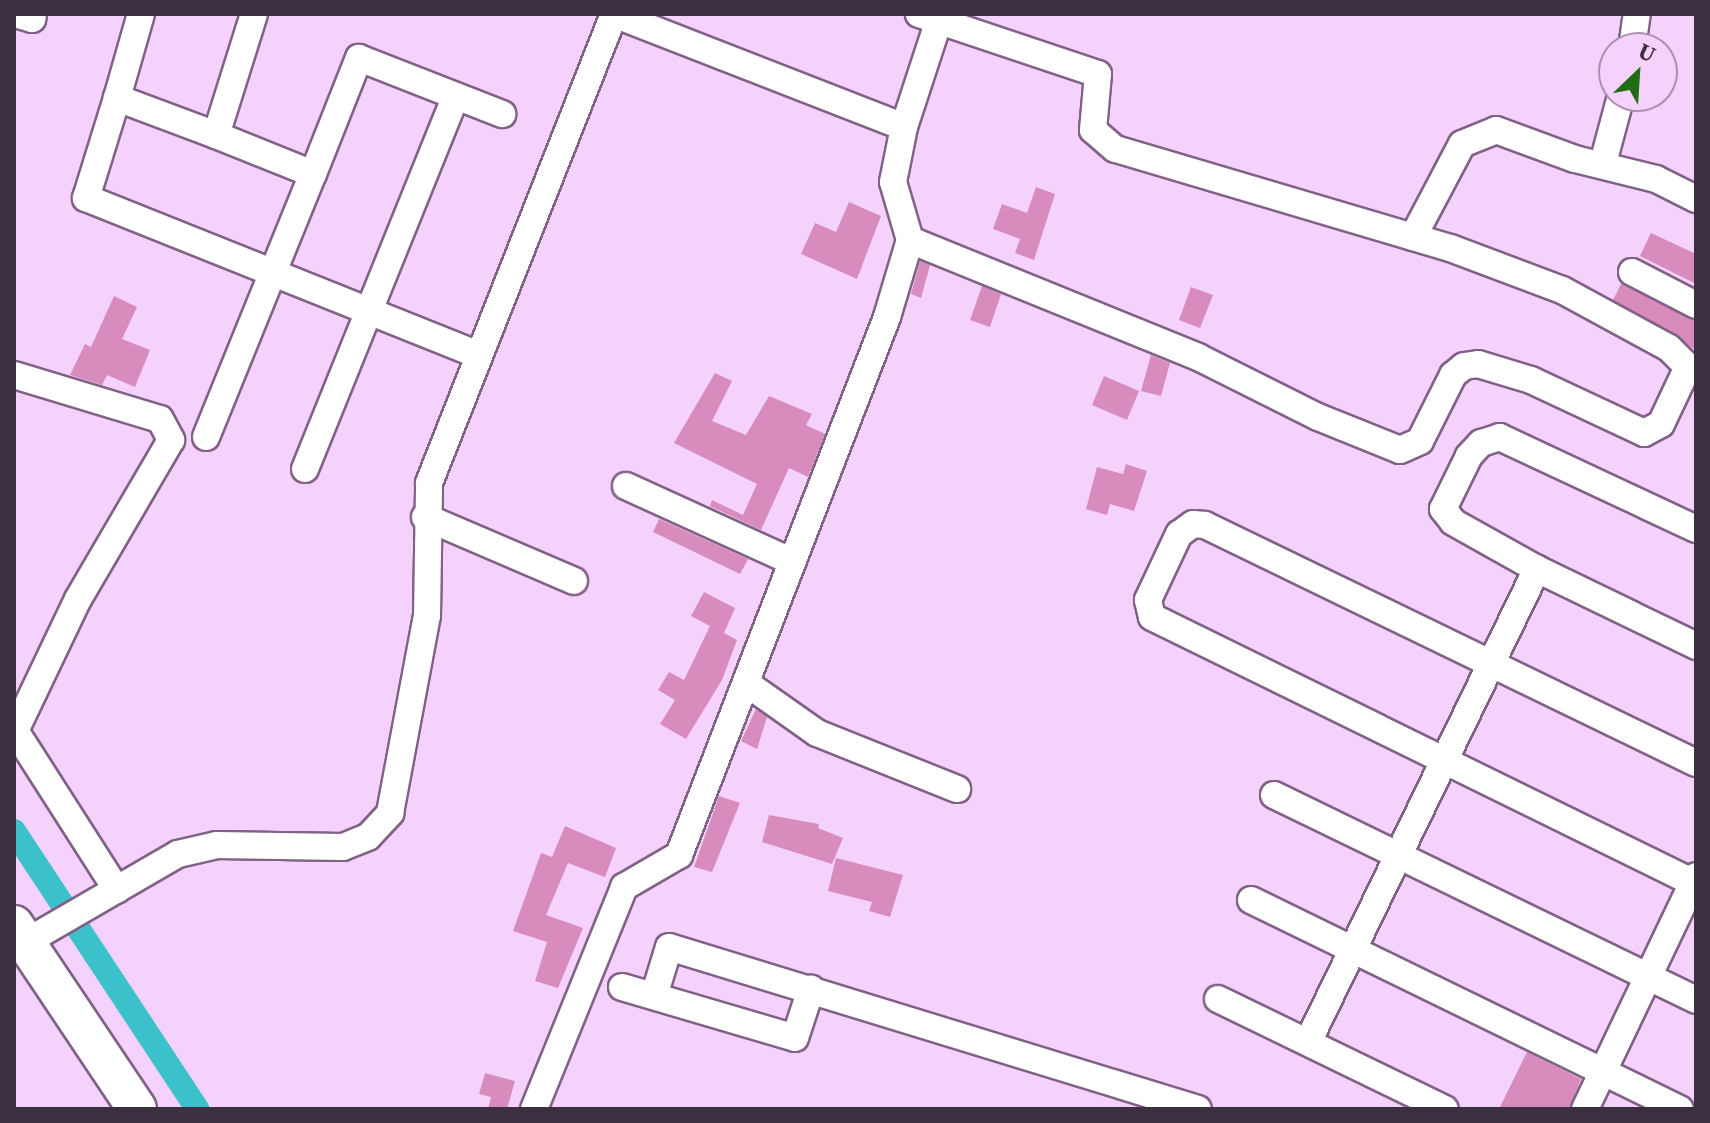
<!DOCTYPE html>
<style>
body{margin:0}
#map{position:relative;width:1710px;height:1123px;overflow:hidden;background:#f5d2fc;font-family:"Source Serif 4",serif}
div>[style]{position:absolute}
.canal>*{height:24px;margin:-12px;padding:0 12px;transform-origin:12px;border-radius:12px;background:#3ac1ca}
.building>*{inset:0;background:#d88bbd}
.roads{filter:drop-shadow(2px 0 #816287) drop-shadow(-2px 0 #816287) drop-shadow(0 2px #816287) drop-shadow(0 -2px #816287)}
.street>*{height:26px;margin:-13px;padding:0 13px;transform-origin:13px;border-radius:13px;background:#fff}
.secondary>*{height:38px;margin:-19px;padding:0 19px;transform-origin:19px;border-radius:19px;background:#fff}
span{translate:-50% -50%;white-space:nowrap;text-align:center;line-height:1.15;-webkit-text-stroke:6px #f5d2fc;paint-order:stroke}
.frame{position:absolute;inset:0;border:16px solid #3c2f3f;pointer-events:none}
.north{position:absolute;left:1598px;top:32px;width:80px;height:80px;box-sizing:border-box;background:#f5d2fc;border:2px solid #ab91b0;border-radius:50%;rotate:25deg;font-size:22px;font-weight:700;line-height:32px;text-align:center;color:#3c2f3f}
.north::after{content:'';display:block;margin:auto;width:28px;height:36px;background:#206e13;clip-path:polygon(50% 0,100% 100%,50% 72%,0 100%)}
</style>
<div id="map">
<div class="canal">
<div style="left:14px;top:831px;width:333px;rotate:56.6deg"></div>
</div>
<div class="building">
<div style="clip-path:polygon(1036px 187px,1055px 194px,1034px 260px,1015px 253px,1020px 239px,993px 229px,1002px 204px,1027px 213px)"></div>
<div style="clip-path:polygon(849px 202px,881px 216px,857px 279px,801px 254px,815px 223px,836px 232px)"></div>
<div style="clip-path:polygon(1651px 233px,1696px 254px,1696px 284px,1640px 256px)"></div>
<div style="clip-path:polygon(920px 261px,930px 265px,921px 298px,911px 294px)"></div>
<div style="clip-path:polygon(1621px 284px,1696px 321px,1696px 350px,1613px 300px)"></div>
<div style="clip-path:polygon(982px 286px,1001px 294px,990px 327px,970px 320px)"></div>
<div style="clip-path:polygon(1191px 287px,1213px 295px,1200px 328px,1179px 320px)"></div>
<div style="clip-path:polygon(114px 296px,137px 307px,122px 339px,150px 350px,135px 387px,107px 375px,102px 385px,70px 375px,85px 344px,91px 347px)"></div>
<div style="clip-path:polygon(1151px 355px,1170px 363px,1161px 396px,1141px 391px)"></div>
<div style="clip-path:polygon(715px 373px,732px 381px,712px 421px,746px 435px,769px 396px,812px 414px,806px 425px,825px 434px,808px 477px,789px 468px,761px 530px,710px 506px,712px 500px,743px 515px,757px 484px,674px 443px)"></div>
<div style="clip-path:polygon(1104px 376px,1139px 391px,1127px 420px,1092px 405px)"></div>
<div style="clip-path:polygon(1126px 464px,1147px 471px,1134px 511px,1110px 504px,1107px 515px,1086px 509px,1097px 467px,1123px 474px)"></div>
<div style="clip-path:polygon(659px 519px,748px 559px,740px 574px,653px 532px)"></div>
<div style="clip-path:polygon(704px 592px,735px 608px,724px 633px,737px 640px,722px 680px,686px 739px,660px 724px,675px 700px,658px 690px,669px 672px,684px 680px,710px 626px,691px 616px)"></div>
<div style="clip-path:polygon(756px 709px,767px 717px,757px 749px,741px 741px)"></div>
<div style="clip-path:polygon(719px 796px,740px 803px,712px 872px,694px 867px)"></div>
<div style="clip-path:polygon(769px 815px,819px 824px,818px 828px,843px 838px,832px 864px,762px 842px)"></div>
<div style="clip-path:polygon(565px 826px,616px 848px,605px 877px,568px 863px,546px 915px,583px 928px,558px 988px,535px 981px,547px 942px,513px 931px,541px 853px,552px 857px)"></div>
<div style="clip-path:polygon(836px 858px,903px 875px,890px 917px,869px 911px,872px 902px,828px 891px)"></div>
<div style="clip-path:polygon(1527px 1052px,1581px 1079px,1569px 1109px,1499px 1109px)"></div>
<div style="clip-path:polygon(485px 1073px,515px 1081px,507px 1109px,488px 1109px,491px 1097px,479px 1094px)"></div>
</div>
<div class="roads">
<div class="street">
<div style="left:15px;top:14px;width:18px;rotate:16deg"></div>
<div style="left:32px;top:19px;width:5px;rotate:-79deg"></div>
<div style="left:254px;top:14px;width:127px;rotate:107.4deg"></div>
<div style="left:216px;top:135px;width:106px;rotate:-159.5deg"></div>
<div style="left:117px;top:98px;width:105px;rotate:107.2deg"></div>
<div style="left:86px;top:198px;width:423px;rotate:21.8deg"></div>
<div style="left:614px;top:14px;width:311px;rotate:21.3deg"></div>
<div style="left:1632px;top:48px;width:34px;rotate:-82deg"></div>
<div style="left:117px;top:98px;width:87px;rotate:-74.1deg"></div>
<div style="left:1603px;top:163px;width:69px;rotate:-75deg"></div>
<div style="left:313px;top:174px;width:125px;rotate:-68.4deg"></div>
<div style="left:359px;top:58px;width:154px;rotate:21.4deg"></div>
<div style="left:1413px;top:237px;width:105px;rotate:-62.2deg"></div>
<div style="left:1462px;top:144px;width:37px;rotate:-22deg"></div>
<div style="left:1496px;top:130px;width:84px;rotate:20.2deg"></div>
<div style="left:1575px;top:159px;width:83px;rotate:13.9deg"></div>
<div style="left:1656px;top:179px;width:45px;rotate:26.6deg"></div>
<div style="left:910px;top:240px;width:311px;rotate:22.1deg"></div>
<div style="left:1198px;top:357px;width:134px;rotate:26.6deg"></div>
<div style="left:1318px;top:417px;width:88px;rotate:21.9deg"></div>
<div style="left:1400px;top:450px;width:22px;rotate:-24deg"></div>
<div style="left:1420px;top:441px;width:74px;rotate:-63.4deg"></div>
<div style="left:1453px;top:375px;width:14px;rotate:-39deg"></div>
<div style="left:1464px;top:366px;width:14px;rotate:-8deg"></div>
<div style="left:1478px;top:364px;width:55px;rotate:16.8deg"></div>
<div style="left:1531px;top:380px;width:125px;rotate:25.1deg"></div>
<div style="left:1644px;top:433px;width:19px;rotate:-28deg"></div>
<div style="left:1661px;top:424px;width:56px;rotate:-64.8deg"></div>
<div style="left:1685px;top:373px;width:9px;rotate:-90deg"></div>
<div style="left:1685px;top:364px;width:23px;rotate:-135deg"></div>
<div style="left:1669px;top:348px;width:122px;rotate:-151.5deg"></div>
<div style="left:1562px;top:290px;width:120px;rotate:-159.4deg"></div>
<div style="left:1450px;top:248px;width:349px;rotate:-163.5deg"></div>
<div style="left:1115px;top:149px;width:29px;rotate:-139deg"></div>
<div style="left:1093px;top:130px;width:56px;rotate:-84.9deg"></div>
<div style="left:1098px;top:74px;width:189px;rotate:-161.5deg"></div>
<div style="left:1632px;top:272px;width:72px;rotate:27.3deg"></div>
<div style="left:14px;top:375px;width:152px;rotate:16.8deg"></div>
<div style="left:160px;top:419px;width:24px;rotate:62deg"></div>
<div style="left:171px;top:440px;width:184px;rotate:120.3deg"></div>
<div style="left:78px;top:599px;width:146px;rotate:115.5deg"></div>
<div style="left:206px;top:437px;width:284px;rotate:-67.9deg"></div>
<div style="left:313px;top:174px;width:105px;rotate:-158.1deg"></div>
<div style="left:305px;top:469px;width:402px;rotate:-68deg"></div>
<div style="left:626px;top:486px;width:183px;rotate:24.5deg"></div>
<div style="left:425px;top:517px;width:162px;rotate:23.2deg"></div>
<div style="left:1696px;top:529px;width:217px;rotate:-154.9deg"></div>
<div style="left:1500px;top:437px;width:20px;rotate:162deg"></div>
<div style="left:1481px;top:443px;width:18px;rotate:133deg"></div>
<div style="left:1469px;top:456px;width:59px;rotate:116.1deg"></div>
<div style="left:1443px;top:509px;width:16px;rotate:52deg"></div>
<div style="left:1453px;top:522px;width:96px;rotate:29.2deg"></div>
<div style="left:1537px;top:569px;width:177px;rotate:25.8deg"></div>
<div style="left:746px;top:683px;width:87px;rotate:35.2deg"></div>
<div style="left:817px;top:733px;width:151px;rotate:21.8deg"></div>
<div style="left:14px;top:729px;width:191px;rotate:57.4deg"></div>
<div style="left:1696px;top:763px;width:546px;rotate:-154.14deg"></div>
<div style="left:1205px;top:525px;width:12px;rotate:-175deg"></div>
<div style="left:1193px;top:524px;width:17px;rotate:144deg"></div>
<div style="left:1179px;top:534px;width:73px;rotate:115.2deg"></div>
<div style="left:1148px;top:600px;width:17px;rotate:77deg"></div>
<div style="left:1152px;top:617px;width:606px;rotate:26.14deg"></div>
<div style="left:1274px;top:795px;width:469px;rotate:25.9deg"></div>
<div style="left:1251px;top:900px;width:477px;rotate:26deg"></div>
<div style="left:26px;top:942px;width:176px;rotate:-30.1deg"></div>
<div style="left:178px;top:854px;width:39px;rotate:-13deg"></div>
<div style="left:216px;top:845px;width:127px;rotate:0.9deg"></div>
<div style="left:343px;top:847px;width:27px;rotate:-22deg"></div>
<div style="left:368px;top:837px;width:33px;rotate:-47deg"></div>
<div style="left:390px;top:813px;width:200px;rotate:-79.4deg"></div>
<div style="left:427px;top:616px;width:133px;rotate:-89.1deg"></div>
<div style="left:429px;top:483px;width:504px;rotate:-68.47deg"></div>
<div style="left:622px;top:987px;width:180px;rotate:16.4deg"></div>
<div style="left:795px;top:1038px;width:52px;rotate:-71.9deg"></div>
<div style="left:654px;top:996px;width:51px;rotate:-73deg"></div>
<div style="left:669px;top:947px;width:553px;rotate:17.03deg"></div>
<div style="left:1218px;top:999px;width:252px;rotate:25.9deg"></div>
<div style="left:1308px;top:1042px;width:526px;rotate:-64.17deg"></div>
<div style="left:534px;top:1109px;width:240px;rotate:-67.9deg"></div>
<div style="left:624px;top:887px;width:64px;rotate:-30.2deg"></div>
<div style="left:679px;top:855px;width:577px;rotate:-68.86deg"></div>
<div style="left:887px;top:317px;width:80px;rotate:-73.4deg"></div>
<div style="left:910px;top:240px;width:60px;rotate:-106.3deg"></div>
<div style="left:893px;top:182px;width:56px;rotate:-78.7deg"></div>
<div style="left:904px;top:127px;width:119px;rotate:-71.9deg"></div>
<div style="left:1585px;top:1109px;width:258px;rotate:-64.5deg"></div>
</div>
<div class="secondary">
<div style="left:14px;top:925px;width:221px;rotate:56.2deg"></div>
</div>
</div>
<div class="frame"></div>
<div class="north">U</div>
</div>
